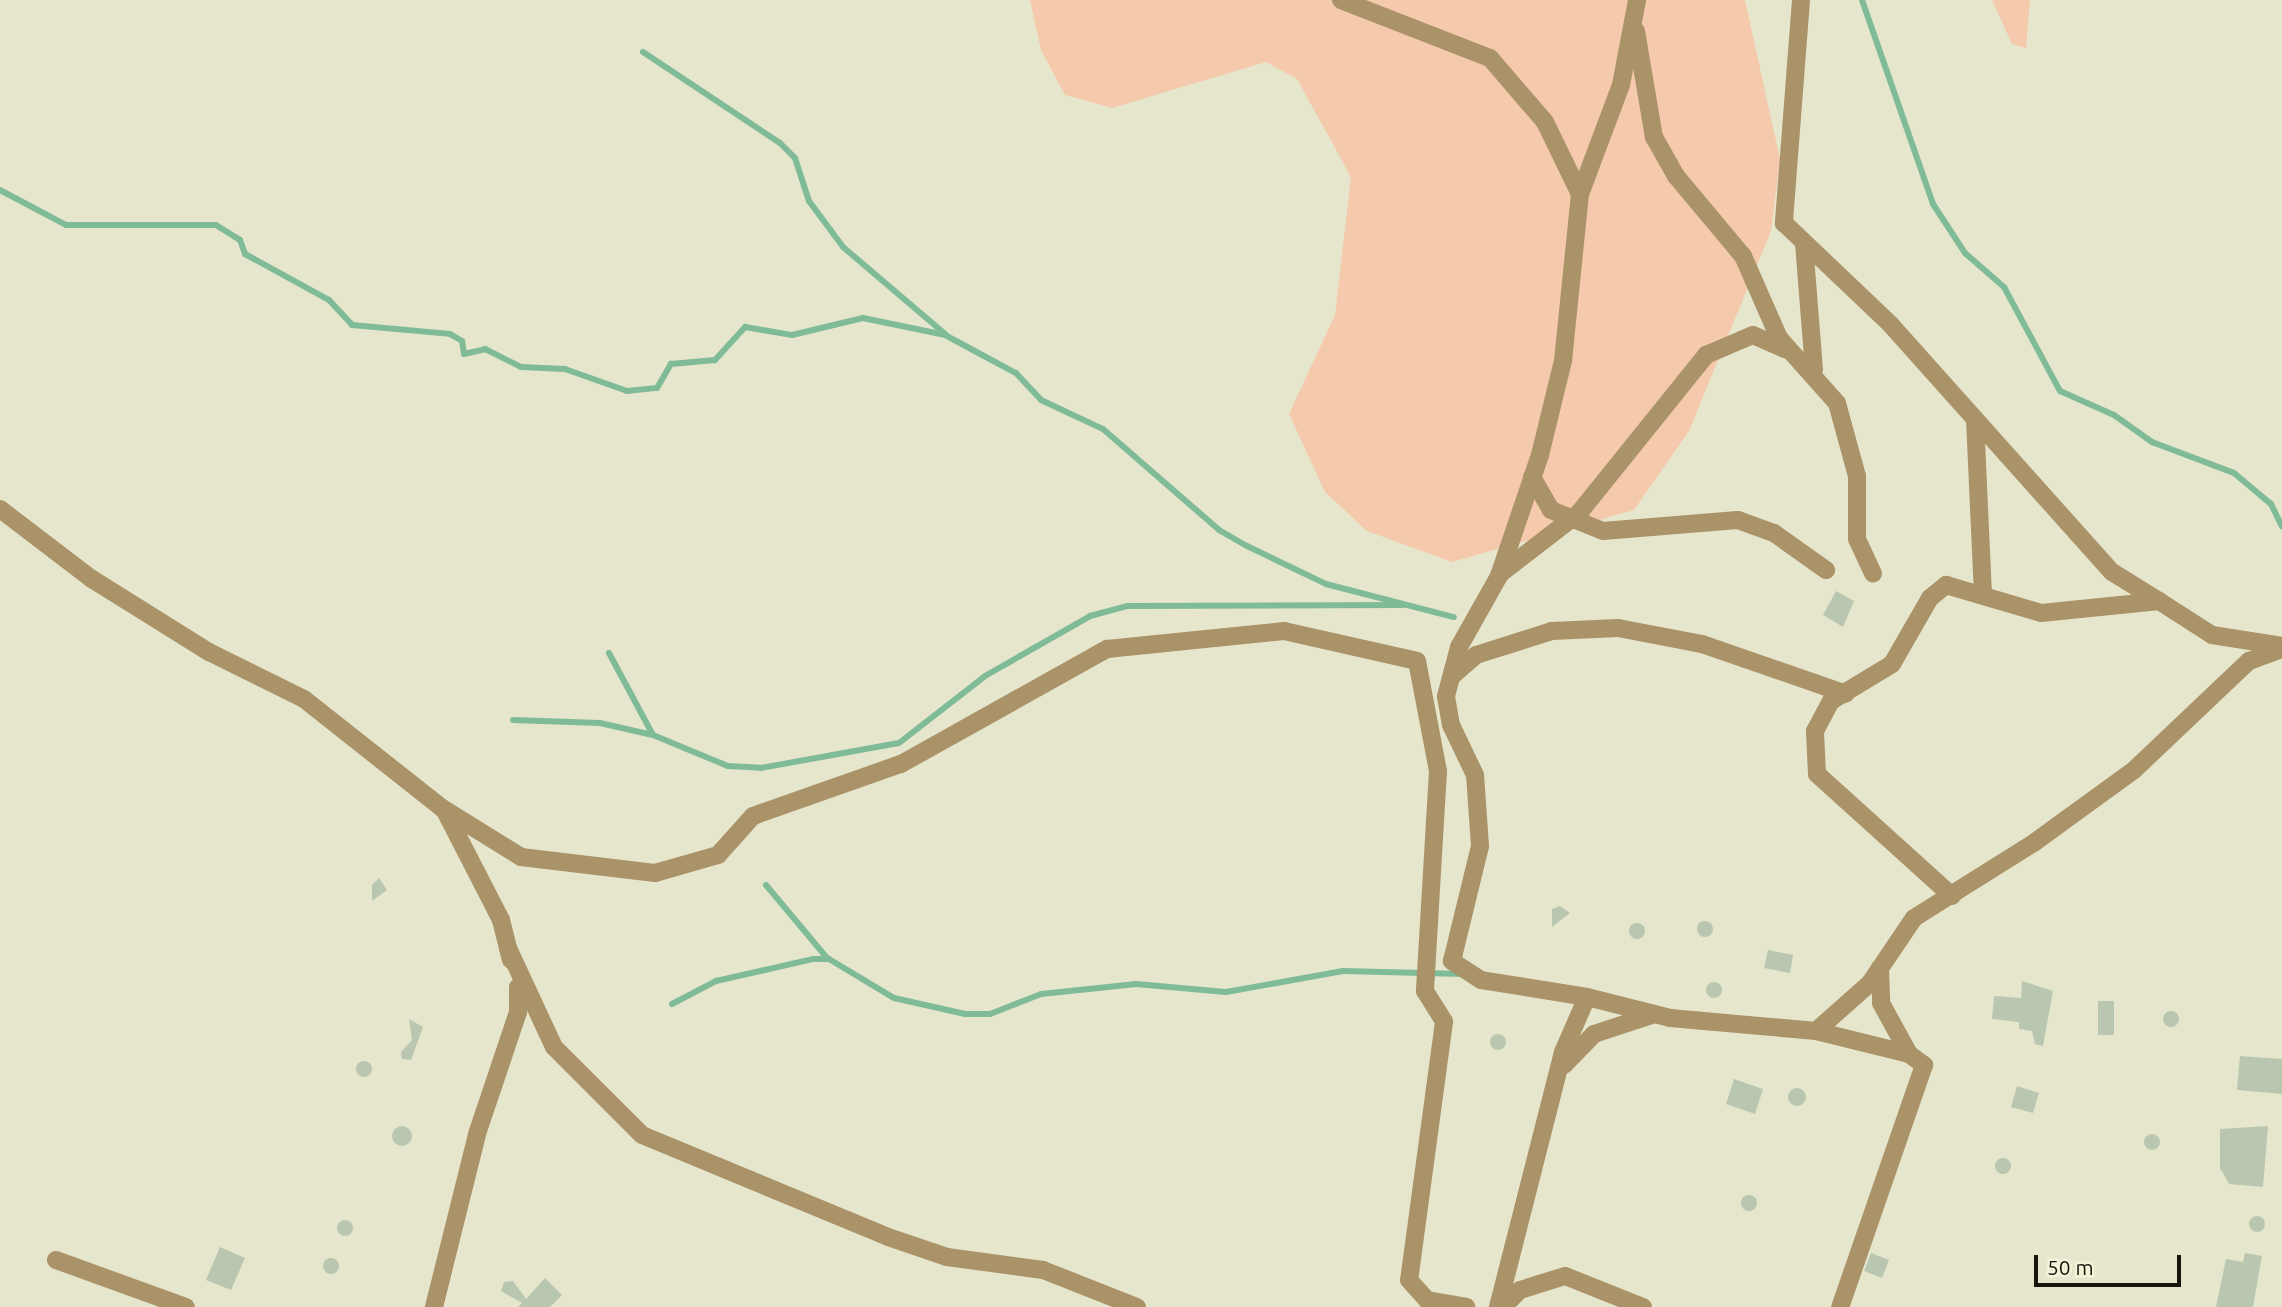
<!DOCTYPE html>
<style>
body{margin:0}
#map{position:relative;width:2282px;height:1307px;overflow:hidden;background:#e6e6cc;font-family:Ubuntu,sans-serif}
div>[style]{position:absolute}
.green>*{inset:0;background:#f5c9ac}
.stream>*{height:6px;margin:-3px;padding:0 3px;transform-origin:3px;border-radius:3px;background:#80bb98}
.building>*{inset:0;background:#b9c7b0}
.round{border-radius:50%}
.minor>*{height:18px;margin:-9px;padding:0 9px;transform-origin:9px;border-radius:9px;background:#aa9269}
span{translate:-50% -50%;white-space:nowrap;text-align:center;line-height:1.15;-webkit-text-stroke:7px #f4f3d9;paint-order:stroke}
.scale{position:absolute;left:2034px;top:1255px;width:147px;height:32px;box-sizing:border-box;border:4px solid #17170e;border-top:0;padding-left:9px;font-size:21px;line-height:24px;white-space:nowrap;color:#17170e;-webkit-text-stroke:5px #f4f3d9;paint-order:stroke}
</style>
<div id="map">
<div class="green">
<div style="clip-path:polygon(1030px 0,1745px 0,1780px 159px,1771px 231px,1689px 431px,1634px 510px,1452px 562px,1367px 531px,1325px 492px,1289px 414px,1335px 315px,1351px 177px,1297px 79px,1266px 62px,1112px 108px,1065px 95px,1041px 50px)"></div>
<div style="clip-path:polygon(1992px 0,2030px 0,2026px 48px,2012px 44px)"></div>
</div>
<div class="stream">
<div style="left:1862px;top:0;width:216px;rotate:70.8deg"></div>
<div style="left:1933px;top:204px;width:59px;rotate:56.9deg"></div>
<div style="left:1965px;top:253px;width:52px;rotate:41.1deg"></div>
<div style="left:2004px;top:287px;width:118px;rotate:61.7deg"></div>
<div style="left:2060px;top:391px;width:59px;rotate:24deg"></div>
<div style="left:2114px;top:415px;width:47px;rotate:35.4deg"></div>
<div style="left:2152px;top:442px;width:88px;rotate:20.7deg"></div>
<div style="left:2234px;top:473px;width:48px;rotate:40deg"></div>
<div style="left:2271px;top:504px;width:25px;rotate:64deg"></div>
<div style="left:643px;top:52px;width:164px;rotate:33.6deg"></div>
<div style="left:780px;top:143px;width:21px;rotate:45deg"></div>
<div style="left:795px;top:158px;width:45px;rotate:72deg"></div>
<div style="left:809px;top:201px;width:57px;rotate:53.5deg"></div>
<div style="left:843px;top:247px;width:133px;rotate:40.4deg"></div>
<div style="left:0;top:190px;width:75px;rotate:27.9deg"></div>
<div style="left:66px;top:225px;width:150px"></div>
<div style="left:216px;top:225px;width:28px;rotate:32deg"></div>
<div style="left:240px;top:240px;width:15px;rotate:70deg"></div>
<div style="left:245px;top:254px;width:96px;rotate:28.7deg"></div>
<div style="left:329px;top:300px;width:34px;rotate:47deg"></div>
<div style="left:352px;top:325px;width:98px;rotate:5.2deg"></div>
<div style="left:450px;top:334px;width:14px;rotate:30deg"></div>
<div style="left:462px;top:341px;width:13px;rotate:81deg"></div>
<div style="left:464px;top:354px;width:22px;rotate:-13deg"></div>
<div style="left:485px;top:349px;width:40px;rotate:26.6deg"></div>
<div style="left:521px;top:367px;width:44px;rotate:2.6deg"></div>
<div style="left:565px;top:369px;width:66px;rotate:19.5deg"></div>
<div style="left:627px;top:391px;width:30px;rotate:-6deg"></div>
<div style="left:657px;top:388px;width:28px;rotate:-60deg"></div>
<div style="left:671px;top:364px;width:44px;rotate:-5.2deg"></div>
<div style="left:715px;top:360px;width:45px;rotate:-47.7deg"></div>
<div style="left:745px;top:327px;width:48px;rotate:9.7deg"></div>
<div style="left:792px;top:335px;width:73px;rotate:-13.5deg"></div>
<div style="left:863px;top:318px;width:84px;rotate:11.7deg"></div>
<div style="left:945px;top:335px;width:81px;rotate:28.2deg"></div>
<div style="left:1016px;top:373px;width:37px;rotate:47deg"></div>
<div style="left:1041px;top:400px;width:68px;rotate:25.1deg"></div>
<div style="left:1103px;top:429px;width:154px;rotate:41deg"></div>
<div style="left:1219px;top:530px;width:32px;rotate:30deg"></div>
<div style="left:1247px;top:546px;width:88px;rotate:25.7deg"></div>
<div style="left:1326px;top:584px;width:132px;rotate:14.5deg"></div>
<div style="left:609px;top:653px;width:93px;rotate:61.8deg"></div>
<div style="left:513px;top:720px;width:87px;rotate:2deg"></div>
<div style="left:600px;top:723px;width:54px;rotate:12.8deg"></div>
<div style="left:653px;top:735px;width:81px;rotate:22.5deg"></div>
<div style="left:728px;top:766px;width:33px;rotate:3deg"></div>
<div style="left:761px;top:768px;width:140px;rotate:-10.3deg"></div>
<div style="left:899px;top:743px;width:109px;rotate:-37.9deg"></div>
<div style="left:985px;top:676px;width:121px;rotate:-29.7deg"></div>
<div style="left:1090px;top:616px;width:39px;rotate:-15deg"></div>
<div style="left:1128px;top:606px;width:275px;rotate:-0.2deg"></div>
<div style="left:766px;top:885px;width:95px;rotate:50.1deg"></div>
<div style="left:672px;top:1004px;width:50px;rotate:-27.6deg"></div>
<div style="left:716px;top:981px;width:99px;rotate:-12.8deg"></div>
<div style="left:813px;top:959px;width:16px"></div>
<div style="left:829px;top:959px;width:76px;rotate:31deg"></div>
<div style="left:894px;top:998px;width:73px;rotate:12.7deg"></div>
<div style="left:965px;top:1014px;width:25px"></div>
<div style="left:990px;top:1014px;width:55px;rotate:-21.4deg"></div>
<div style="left:1041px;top:994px;width:96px;rotate:-6deg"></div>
<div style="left:1136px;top:984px;width:90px;rotate:5.1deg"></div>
<div style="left:1226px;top:992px;width:119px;rotate:-10.2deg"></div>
<div style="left:1343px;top:971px;width:121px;rotate:1.4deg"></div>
</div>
<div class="building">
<div style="clip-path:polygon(1836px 591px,1854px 601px,1843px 627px,1823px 615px)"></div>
<div style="clip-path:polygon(379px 878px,387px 890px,372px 901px,372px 885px)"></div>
<div style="clip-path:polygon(1560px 906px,1570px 913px,1552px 927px,1552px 909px)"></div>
<div class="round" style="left:1697px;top:921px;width:16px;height:16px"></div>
<div class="round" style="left:1629px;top:923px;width:16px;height:16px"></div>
<div style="clip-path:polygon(1768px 950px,1793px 955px,1790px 973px,1764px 968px)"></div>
<div style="clip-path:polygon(2022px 981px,2053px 991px,2043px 1046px,2035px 1044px,2032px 1031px,2019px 1029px,2019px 1022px,1992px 1019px,1994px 996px,2021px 998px)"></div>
<div class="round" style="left:1706px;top:982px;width:16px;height:16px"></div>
<div style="clip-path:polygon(2098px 1001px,2114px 1001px,2114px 1035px,2098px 1035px)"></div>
<div class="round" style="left:2163px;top:1011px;width:16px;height:16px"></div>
<div style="clip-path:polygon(409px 1019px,423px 1027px,411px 1060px,402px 1059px,401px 1052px,412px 1040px)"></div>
<div class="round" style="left:1490px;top:1034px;width:16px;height:16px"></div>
<div style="clip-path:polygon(2240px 1056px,2282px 1059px,2282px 1094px,2237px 1090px)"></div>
<div class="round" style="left:356px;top:1061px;width:16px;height:16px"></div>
<div style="clip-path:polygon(1734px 1079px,1763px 1089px,1755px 1114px,1726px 1104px)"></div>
<div style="clip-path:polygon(2017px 1086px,2039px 1093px,2033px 1113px,2011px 1107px)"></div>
<div class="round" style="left:1788px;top:1088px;width:18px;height:18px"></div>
<div style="clip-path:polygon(2268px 1126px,2263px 1187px,2229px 1184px,2220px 1168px,2220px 1129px)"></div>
<div class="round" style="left:392px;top:1126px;width:20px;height:20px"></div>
<div class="round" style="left:2144px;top:1134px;width:16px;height:16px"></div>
<div class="round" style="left:1995px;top:1158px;width:16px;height:16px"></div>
<div class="round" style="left:1741px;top:1195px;width:16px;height:16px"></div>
<div class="round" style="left:2249px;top:1216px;width:16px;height:16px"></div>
<div class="round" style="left:337px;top:1220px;width:16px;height:16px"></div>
<div style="clip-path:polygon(220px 1247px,245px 1258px,231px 1290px,206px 1280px)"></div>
<div style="clip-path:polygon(1871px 1253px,1889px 1260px,1882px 1278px,1864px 1271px)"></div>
<div style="clip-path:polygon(2245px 1253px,2262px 1256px,2253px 1307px,2216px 1307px,2226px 1259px,2243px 1262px)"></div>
<div class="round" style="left:323px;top:1258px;width:16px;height:16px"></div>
<div style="clip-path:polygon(545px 1278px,562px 1295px,550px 1307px,518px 1307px,522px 1303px,501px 1291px,504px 1282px,513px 1281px,526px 1299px)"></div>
</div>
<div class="minor">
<div style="left:1341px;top:0;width:160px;rotate:21.3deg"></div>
<div style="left:1490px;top:58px;width:84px;rotate:49.3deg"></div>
<div style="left:1545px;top:122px;width:80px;rotate:64.1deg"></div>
<div style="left:1801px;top:0;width:224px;rotate:94.4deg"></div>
<div style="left:1784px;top:223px;width:148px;rotate:43.6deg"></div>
<div style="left:1891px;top:325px;width:331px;rotate:48.2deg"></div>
<div style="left:2112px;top:572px;width:55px;rotate:31.7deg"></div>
<div style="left:1636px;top:31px;width:108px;rotate:80.4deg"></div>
<div style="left:1654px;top:137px;width:45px;rotate:60.6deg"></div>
<div style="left:1676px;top:176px;width:104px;rotate:50.1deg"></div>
<div style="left:1743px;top:256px;width:90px;rotate:66.3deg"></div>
<div style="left:1779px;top:338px;width:87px;rotate:48.3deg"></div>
<div style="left:1837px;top:403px;width:76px;rotate:74.7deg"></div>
<div style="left:1857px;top:476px;width:63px;rotate:90deg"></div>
<div style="left:1857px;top:539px;width:38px;rotate:65deg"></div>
<div style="left:1804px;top:243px;width:127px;rotate:85.5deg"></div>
<div style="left:1975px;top:419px;width:175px;rotate:87.4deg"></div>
<div style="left:1532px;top:477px;width:38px;rotate:60deg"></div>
<div style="left:1551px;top:510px;width:56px;rotate:22deg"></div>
<div style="left:1603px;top:531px;width:135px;rotate:-4.7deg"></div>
<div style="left:1738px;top:520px;width:38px;rotate:20deg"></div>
<div style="left:1774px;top:533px;width:64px;rotate:35.4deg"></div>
<div style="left:0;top:509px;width:116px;rotate:37.3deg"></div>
<div style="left:92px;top:579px;width:138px;rotate:32deg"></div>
<div style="left:209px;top:652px;width:106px;rotate:26.3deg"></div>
<div style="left:304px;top:699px;width:176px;rotate:38.3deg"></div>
<div style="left:442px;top:808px;width:93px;rotate:31.8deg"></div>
<div style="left:521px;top:857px;width:135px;rotate:6.8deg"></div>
<div style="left:655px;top:873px;width:66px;rotate:-15.9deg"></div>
<div style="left:718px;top:855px;width:52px;rotate:-48.1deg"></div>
<div style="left:753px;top:816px;width:157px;rotate:-19.4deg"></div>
<div style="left:901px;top:764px;width:236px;rotate:-29.2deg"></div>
<div style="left:1107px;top:649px;width:178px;rotate:-5.8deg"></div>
<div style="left:1284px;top:631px;width:136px;rotate:12.7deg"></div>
<div style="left:1417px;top:661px;width:112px;rotate:79.2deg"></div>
<div style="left:1438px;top:771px;width:220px;rotate:93.4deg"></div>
<div style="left:1425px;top:991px;width:36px;rotate:58deg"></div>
<div style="left:1444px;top:1022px;width:260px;rotate:97.7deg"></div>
<div style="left:1409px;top:1280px;width:27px;rotate:48deg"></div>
<div style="left:1427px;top:1300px;width:40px;rotate:10deg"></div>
<div style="left:1500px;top:574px;width:100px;rotate:-37.7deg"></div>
<div style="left:1579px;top:513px;width:203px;rotate:-51.2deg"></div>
<div style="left:1706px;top:355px;width:51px;rotate:-23.1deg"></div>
<div style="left:1753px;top:335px;width:36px;rotate:24deg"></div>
<div style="left:1452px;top:676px;width:32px;rotate:-41deg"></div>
<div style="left:1476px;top:655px;width:80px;rotate:-17.5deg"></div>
<div style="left:1552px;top:631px;width:66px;rotate:-2.6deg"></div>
<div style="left:1618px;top:628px;width:86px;rotate:10.8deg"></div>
<div style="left:1702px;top:644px;width:152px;rotate:19.1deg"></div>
<div style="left:446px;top:813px;width:120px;rotate:62.8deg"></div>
<div style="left:501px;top:920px;width:41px;rotate:76deg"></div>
<div style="left:1952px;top:896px;width:182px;rotate:-137.9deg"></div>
<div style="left:1817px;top:774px;width:43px;rotate:-92.7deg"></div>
<div style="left:1815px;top:731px;width:34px;rotate:-62deg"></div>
<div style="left:1831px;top:701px;width:71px;rotate:-31.2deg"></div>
<div style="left:1892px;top:664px;width:76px;rotate:-60.1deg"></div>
<div style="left:1930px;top:598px;width:21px;rotate:-39deg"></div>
<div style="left:1946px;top:585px;width:99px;rotate:16.4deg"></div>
<div style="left:2041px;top:613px;width:119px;rotate:-5.8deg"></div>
<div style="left:2159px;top:601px;width:63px;rotate:32.7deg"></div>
<div style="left:2212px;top:635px;width:71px;rotate:8.9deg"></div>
<div style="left:508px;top:948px;width:109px;rotate:65.1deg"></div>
<div style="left:554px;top:1047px;width:124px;rotate:45deg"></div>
<div style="left:642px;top:1135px;width:266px;rotate:22.5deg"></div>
<div style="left:888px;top:1237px;width:62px;rotate:18.7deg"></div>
<div style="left:947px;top:1257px;width:97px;rotate:7.7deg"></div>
<div style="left:1043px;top:1270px;width:101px;rotate:21.5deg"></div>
<div style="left:1880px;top:968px;width:35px;rotate:88deg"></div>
<div style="left:1881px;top:1003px;width:58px;rotate:61.2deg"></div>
<div style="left:1587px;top:997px;width:107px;rotate:-170.9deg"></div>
<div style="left:1481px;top:980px;width:35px;rotate:-147deg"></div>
<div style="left:1452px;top:961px;width:118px;rotate:-76.3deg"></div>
<div style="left:1480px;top:846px;width:71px;rotate:-94deg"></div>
<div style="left:1475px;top:775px;width:55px;rotate:-115.6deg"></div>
<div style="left:1451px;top:725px;width:29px;rotate:-100deg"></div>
<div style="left:1446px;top:696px;width:51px;rotate:-75.1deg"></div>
<div style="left:1459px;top:647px;width:81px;rotate:-60.6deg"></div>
<div style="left:1499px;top:576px;width:128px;rotate:-71.3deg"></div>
<div style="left:1540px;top:455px;width:97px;rotate:-76.3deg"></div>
<div style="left:1563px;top:361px;width:168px;rotate:-84.2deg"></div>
<div style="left:1580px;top:194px;width:116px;rotate:-69.4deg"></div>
<div style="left:1621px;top:85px;width:86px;rotate:-79.3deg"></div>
<div style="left:1816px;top:1031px;width:72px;rotate:-41.6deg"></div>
<div style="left:1870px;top:983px;width:78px;rotate:-55.9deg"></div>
<div style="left:1914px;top:918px;width:143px;rotate:-32.1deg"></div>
<div style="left:2035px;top:842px;width:122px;rotate:-36deg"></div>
<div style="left:2134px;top:770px;width:158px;rotate:-43.5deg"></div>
<div style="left:2249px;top:661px;width:35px;rotate:-20deg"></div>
<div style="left:1564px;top:1065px;width:43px;rotate:-45.9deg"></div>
<div style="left:1594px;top:1034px;width:61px;rotate:-18.1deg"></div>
<div style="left:56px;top:1260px;width:138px;rotate:19.9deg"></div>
<div style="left:434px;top:1307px;width:181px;rotate:-76deg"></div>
<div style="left:478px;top:1131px;width:126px;rotate:-71.4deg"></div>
<div style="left:518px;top:1012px;width:25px;rotate:-90deg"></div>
<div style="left:1498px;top:1307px;width:263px;rotate:-75.7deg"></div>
<div style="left:1563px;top:1052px;width:60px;rotate:-66.4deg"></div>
<div style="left:1587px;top:997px;width:86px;rotate:14.2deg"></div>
<div style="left:1670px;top:1018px;width:147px;rotate:5.1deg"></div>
<div style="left:1816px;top:1031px;width:96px;rotate:13.9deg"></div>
<div style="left:1909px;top:1054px;width:19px;rotate:36deg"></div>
<div style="left:1924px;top:1065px;width:256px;rotate:109.1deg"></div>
<div style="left:1503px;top:1307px;width:24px;rotate:-45deg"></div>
<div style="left:1520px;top:1290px;width:47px;rotate:-17.3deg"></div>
<div style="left:1565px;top:1276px;width:84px;rotate:21.7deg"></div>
</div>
<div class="scale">50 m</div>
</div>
